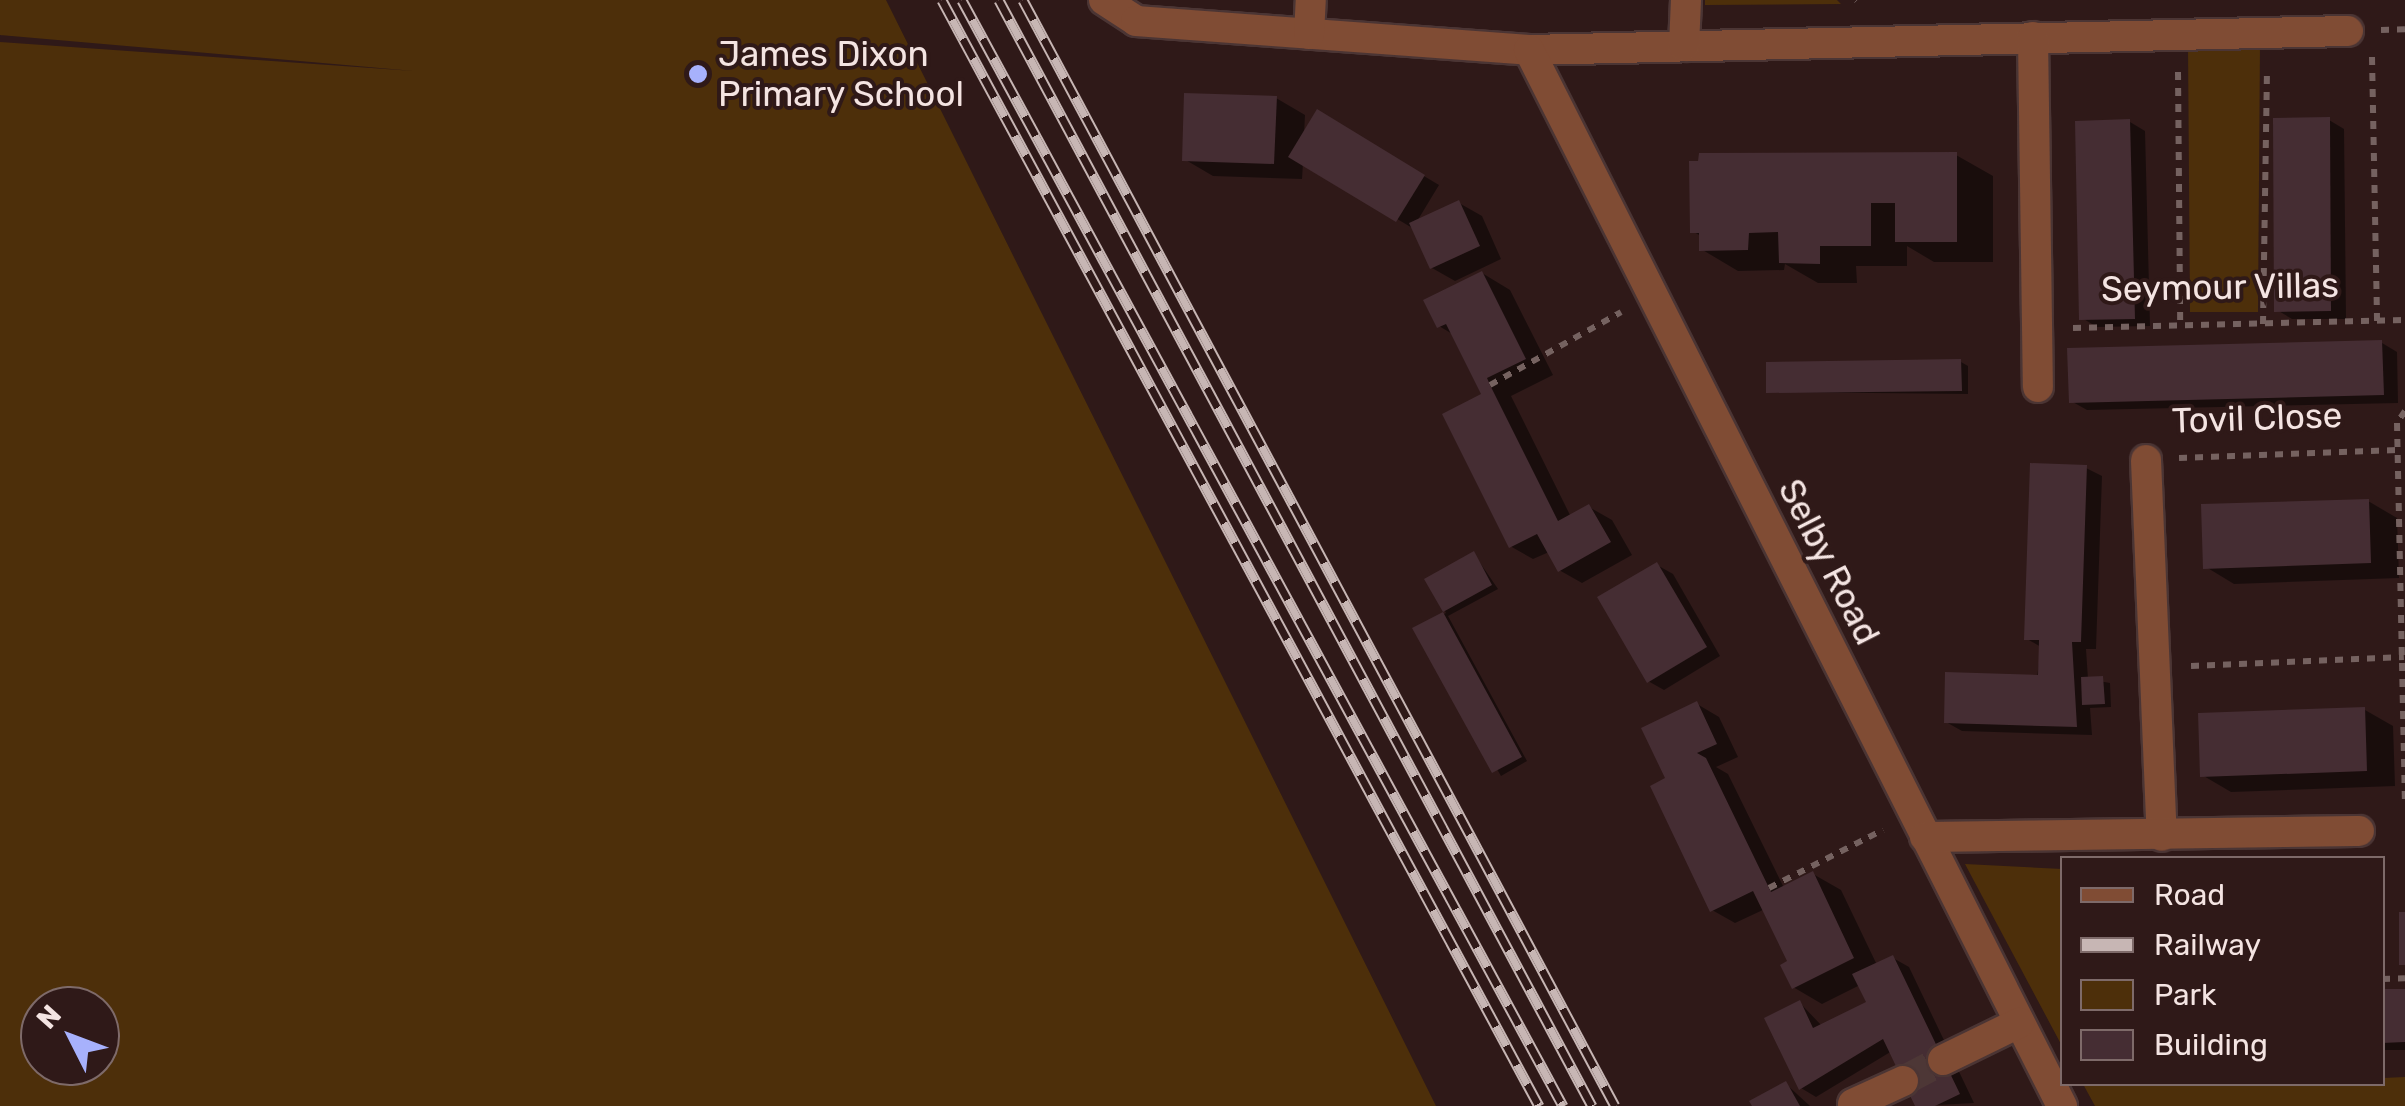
<!DOCTYPE html>
<style>
body{margin:0}
#map{position:relative;width:2405px;height:1106px;overflow:hidden;background:#2f1918;font-family:Rubik,sans-serif}
div>[style]{position:absolute}
.green>*{inset:0;background:#4d2f0a}
.shadow>*{inset:0;background:#0007}
.building>*{inset:0;background:#452d33}
.minor-tunnel>*{height:30px;margin-top:-15px;transform-origin:0;background:repeating-linear-gradient(90deg,#4d3736 0 30px,transparent 0 45px)}
.path>*{height:6px;margin-top:-3px;transform-origin:0;background:repeating-linear-gradient(90deg,#756260 0 8px,transparent 0 16px)}
.roads{filter:drop-shadow(2px 0 #4b3534) drop-shadow(-2px 0 #4b3534) drop-shadow(0 2px #4b3534) drop-shadow(0 -2px #4b3534)}
.minor>*{height:30px;margin:-15px;padding:0 15px;transform-origin:15px;border-radius:15px;background:#804c34}
.rail>*{height:11px;margin-top:-5.5px;transform-origin:0;background:repeating-linear-gradient(90deg,#2f1918 0 22px,#c7b6b4 0 44px);box-sizing:border-box;border-block:2px solid #c7b6b4}
.dots>*{width:28px;height:28px;translate:-50% -50%;box-sizing:border-box;border:5px solid #2f1918;border-radius:50%}
span{translate:-50% -50%;white-space:nowrap;text-align:center;line-height:1.15;-webkit-text-stroke:8px #2f1918;paint-order:stroke}
.poi-label{font-size:35px;color:#f4e4e2}
.left{translate:0 -50%;text-align:left}
.street-label{font-size:35px;color:#f4e4e2}
.legend{position:absolute;left:2060px;top:856px;width:325px;height:230px;box-sizing:border-box;background:#2f1918;border:2px solid #7e6a69;margin:0;padding:12px 18px;list-style:none;font-size:30px;color:#f4e4e2}
.legend li{display:flex;align-items:center;gap:20px;height:50px}
.legend b{width:50px;border:2px solid #7e6a69}
.north{position:absolute;left:20px;top:986px;width:100px;height:100px;box-sizing:border-box;background:#2f1918;border:2px solid #7e6a69;border-radius:50%;rotate:312deg;font-size:28px;font-weight:700;line-height:40px;text-align:center;color:#f4e4e2}
.north::after{content:'';display:block;margin:auto;width:35px;height:45px;background:#a7b1fc;clip-path:polygon(50% 0,100% 100%,50% 72%,0 100%)}
</style>
<div id="map">
<div class="green">
<div style="clip-path:polygon(evenodd,0 0,886px 0,1436px 1106px,0 1106px,0 42px,414px 71px,0 35px,0 0,40px 1006px,100px 1006px,100px 1066px,40px 1066px,40px 1006px)"></div>
<div style="clip-path:polygon(1705px 0,1837px 0,1841px 4px,1705px 5px)"></div>
<div style="clip-path:polygon(2260px 44px,2258px 312px,2190px 312px,2188px 46px)"></div>
<div style="clip-path:polygon(1965px 864px,2062px 869px,2062px 1046px)"></div>
<div style="clip-path:polygon(2405px 1077px,2405px 1106px,2095px 1106px,2083px 1084px,2382px 1084px,2383px 1078px)"></div>
</div>
<div class="shadow">
<div style="clip-path:polygon(1276px 98px,1305px 115px,1304px 135px,1318px 113px,1439px 185px,1416px 223px,1459px 203px,1482px 216px,1501px 259px,1455px 281px,1432px 268px,1414px 229px,1303px 163px,1302px 179px,1213px 176px,1184px 159px)"></div>
<div style="clip-path:polygon(2329px 120px,2344px 129px,2346px 319px,2292px 319px,2277px 310px)"></div>
<div style="clip-path:polygon(2130px 122px,2145px 131px,2150px 326px,2097px 327px,2082px 318px)"></div>
<div style="clip-path:polygon(1956px 155px,1993px 176px,1993px 262px,1934px 262px,1907px 246px,1907px 266px,1856px 266px,1857px 283px,1818px 283px,1785px 264px,1784px 270px,1738px 271px,1701px 249px,1701px 236px,1692px 231px)"></div>
<div style="clip-path:polygon(1482px 273px,1510px 290px,1553px 375px,1511px 396px,1571px 517px,1589px 507px,1612px 520px,1632px 555px,1582px 583px,1559px 570px,1549px 552px,1533px 559px,1510px 546px,1484px 396px,1454px 335px,1439px 326px)"></div>
<div style="clip-path:polygon(2382px 343px,2397px 352px,2398px 403px,2087px 410px,2071px 401px)"></div>
<div style="clip-path:polygon(1961px 362px,1968px 366px,1968px 394px,1769px 392px)"></div>
<div style="clip-path:polygon(2086px 468px,2102px 476px,2096px 649px,2086px 649px,2088px 679px,2110px 683px,2111px 707px,2090px 708px,2092px 735px,1962px 731px,1946px 722px,2037px 678px,2041px 647px,2027px 639px)"></div>
<div style="clip-path:polygon(2368px 501px,2397px 518px,2399px 578px,2234px 584px,2206px 567px)"></div>
<div style="clip-path:polygon(1474px 554px,1498px 589px,1448px 616px,1527px 761px,1501px 776px,1415px 629px,1446px 613px,1428px 580px)"></div>
<div style="clip-path:polygon(1657px 565px,1673px 574px,1720px 656px,1664px 690px,1648px 681px)"></div>
<div style="clip-path:polygon(1697px 704px,1719px 717px,1738px 757px,1716px 767px,1728px 774px,1784px 888px,1813px 874px,1841px 890px,1877px 965px,1893px 958px,1909px 967px,1974px 1103px,1918px 1106px,1892px 1051px,1816px 1097px,1801px 1088px,1800px 1003px,1822px 1026px,1869px 1003px,1860px 985px,1822px 1004px,1793px 987px,1790px 962px,1765px 909px,1735px 923px,1712px 910px,1669px 779px)"></div>
<div style="clip-path:polygon(2365px 710px,2393px 726px,2395px 786px,2231px 792px,2202px 775px)"></div>
<div style="clip-path:polygon(2382px 992px,2405px 992px,2405px 1050px,2382px 1050px)"></div>
<div style="clip-path:polygon(1786px 1084px,1810px 1106px,1755px 1106px)"></div>
</div>
<div class="building">
<div style="clip-path:polygon(1184px 93px,1277px 96px,1274px 164px,1182px 161px)"></div>
<div style="clip-path:polygon(1317px 109px,1425px 175px,1396px 222px,1288px 157px)"></div>
<div style="clip-path:polygon(2330px 117px,2331px 311px,2274px 312px,2273px 118px)"></div>
<div style="clip-path:polygon(2130px 119px,2135px 319px,2079px 320px,2075px 121px)"></div>
<div style="clip-path:polygon(1957px 152px,1957px 242px,1895px 242px,1895px 203px,1871px 203px,1871px 246px,1820px 246px,1820px 264px,1779px 263px,1778px 232px,1749px 233px,1748px 250px,1699px 251px,1699px 233px,1690px 233px,1689px 161px,1698px 161px,1699px 153px)"></div>
<div style="clip-path:polygon(1459px 200px,1480px 246px,1430px 269px,1409px 223px)"></div>
<div style="clip-path:polygon(1482px 271px,1526px 359px,1487px 378px,1492px 389px,1558px 521px,1589px 504px,1611px 542px,1558px 572px,1537px 534px,1509px 548px,1442px 414px,1481px 394px,1446px 324px,1437px 328px,1423px 300px)"></div>
<div style="clip-path:polygon(2382px 340px,2384px 395px,2069px 403px,2067px 348px)"></div>
<div style="clip-path:polygon(1961px 359px,1962px 391px,1766px 393px,1766px 362px)"></div>
<div style="clip-path:polygon(2030px 463px,2087px 465px,2081px 642px,2072px 642px,2077px 727px,1944px 723px,1945px 672px,2038px 675px,2039px 640px,2024px 640px)"></div>
<div style="clip-path:polygon(2369px 499px,2371px 563px,2203px 569px,2201px 504px)"></div>
<div style="clip-path:polygon(1474px 551px,1492px 585px,1443px 612px,1424px 579px)"></div>
<div style="clip-path:polygon(1657px 562px,1707px 647px,1647px 683px,1597px 597px)"></div>
<div style="clip-path:polygon(1443px 612px,1522px 757px,1492px 773px,1412px 628px)"></div>
<div style="clip-path:polygon(2103px 676px,2105px 704px,2082px 705px,2081px 677px)"></div>
<div style="clip-path:polygon(1697px 701px,1717px 744px,1697px 753px,1706px 758px,1771px 892px,1813px 871px,1854px 958px,1792px 989px,1780px 965px,1787px 961px,1753px 891px,1710px 912px,1650px 786px,1665px 778px,1641px 728px)"></div>
<div style="clip-path:polygon(2365px 707px,2367px 771px,2200px 777px,2198px 713px)"></div>
<div style="clip-path:polygon(2399px 912px,2405px 912px,2405px 965px,2399px 965px)"></div>
<div style="clip-path:polygon(1893px 955px,1960px 1094px,1935px 1106px,1915px 1106px,1883px 1039px,1799px 1090px,1764px 1018px,1800px 1000px,1813px 1028px,1866px 1002px,1852px 974px)"></div>
<div style="clip-path:polygon(2382px 989px,2405px 989px,2405px 1042px,2382px 1043px)"></div>
<div style="clip-path:polygon(1786px 1081px,1800px 1106px,1752px 1106px,1749px 1101px)"></div>
</div>
<div class="minor-tunnel">
<div style="left:1903px;top:1081px;width:45px;rotate:-27.7deg"></div>
</div>
<div class="path">
<div style="left:1856px;top:0;width:1px;rotate:45deg"></div>
<div style="left:2381px;top:30px;width:24px;rotate:-2deg"></div>
<div style="left:2372px;top:57px;width:264px;rotate:88.9deg"></div>
<div style="left:2178px;top:72px;width:254px;rotate:89.5deg"></div>
<div style="left:2263px;top:324px;width:254px;rotate:-89.1deg"></div>
<div style="left:2073px;top:328px;width:332px;rotate:-1.4deg"></div>
<div style="left:1490px;top:385px;width:150px;rotate:-29.1deg"></div>
<div style="left:2405px;top:411px;width:14px;rotate:124deg"></div>
<div style="left:2397px;top:423px;width:377px;rotate:88.8deg"></div>
<div style="left:2179px;top:458px;width:219px;rotate:-2.1deg"></div>
<div style="left:2191px;top:666px;width:213px;rotate:-2.4deg"></div>
<div style="left:1769px;top:888px;width:128px;rotate:-27deg"></div>
<div style="left:2382px;top:979px;width:23px;rotate:-2deg"></div>
</div>
<div class="roads">
<div class="minor">
<div style="left:1104px;top:0;width:38px;rotate:33deg"></div>
<div style="left:1136px;top:21px;width:394px;rotate:4.2deg"></div>
<div style="left:1529px;top:50px;width:819px;rotate:-1.33deg"></div>
<div style="left:1309px;top:34px;width:34px;rotate:-87deg"></div>
<div style="left:2033px;top:37px;width:350px;rotate:89.2deg"></div>
<div style="left:1684px;top:46px;width:46px;rotate:-87.5deg"></div>
<div style="left:1529px;top:50px;width:1183px;rotate:63.22deg"></div>
<div style="left:2146px;top:460px;width:376px;rotate:87.6deg"></div>
<div style="left:1925px;top:837px;width:434px;rotate:-0.8deg"></div>
<div style="left:1943px;top:1060px;width:85px;rotate:-26deg"></div>
<div style="left:1853px;top:1104px;width:55px;rotate:-24.7deg"></div>
</div>
</div>
<div class="rail">
<div style="left:942px;top:0;width:1257px;rotate:61.64deg"></div>
<div style="left:962px;top:0;width:1259px;rotate:61.48deg"></div>
<div style="left:999px;top:0;width:1255px;rotate:61.8deg"></div>
<div style="left:1023px;top:0;width:1254px;rotate:61.84deg"></div>
</div>
<div class="dots">
<div style="left:698px;top:74px;background:#a7b1fc"></div>
</div>
<div class="poi-label">
<span class="left" style="left:718px;top:74px">James Dixon<br>Primary School</span>
</div>
<div class="street-label">
<span style="left:2220px;top:287px;rotate:-1deg">Seymour Villas</span>
<span style="left:2257px;top:418px;rotate:-2deg">Tovil Close</span>
<span style="left:1829px;top:562px;rotate:63deg">Selby Road</span>
</div>
<ul class="legend">
<li><b style="height:12px;background:#804c34"></b>Road</li>
<li><b style="height:12px;background:#c7b6b4"></b>Railway</li>
<li><b style="height:28px;background:#4d2f0a"></b>Park</li>
<li><b style="height:28px;background:#452d33"></b>Building</li>
</ul>
<div class="north">N</div>
</div>
